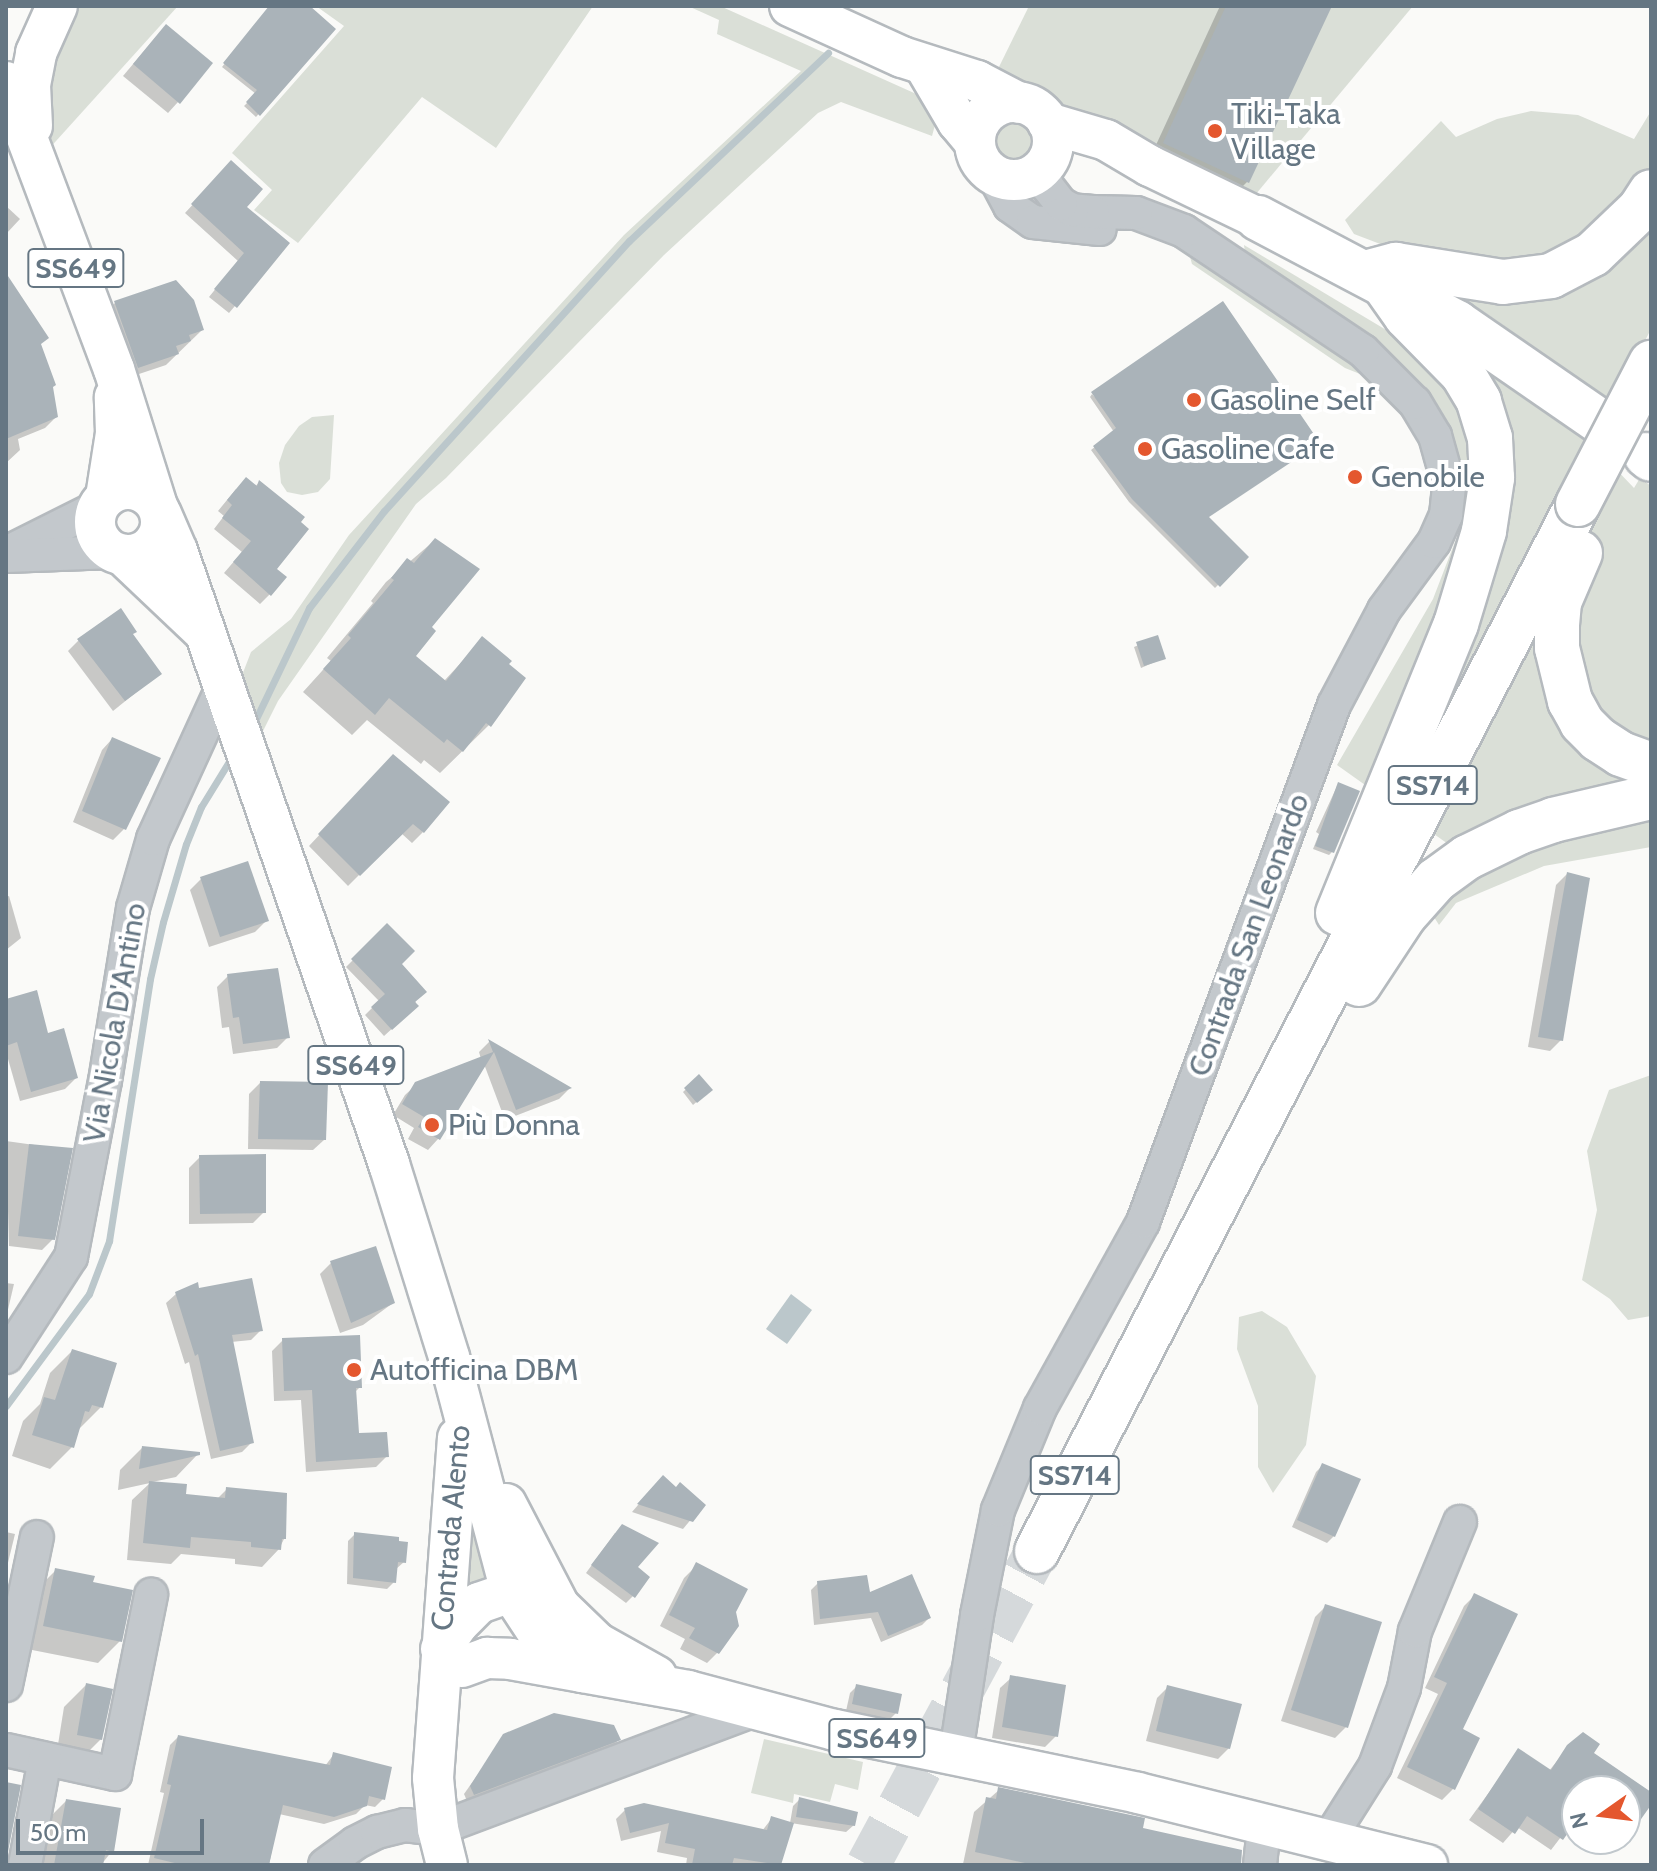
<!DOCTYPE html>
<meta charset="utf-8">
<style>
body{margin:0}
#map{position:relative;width:1657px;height:1871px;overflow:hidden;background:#fafaf8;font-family:Cabin,sans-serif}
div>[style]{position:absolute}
.green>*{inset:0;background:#dadfd7}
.round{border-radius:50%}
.water>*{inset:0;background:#bbc7cb}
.shadow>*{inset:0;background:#0003}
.stream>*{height:7px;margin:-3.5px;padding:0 3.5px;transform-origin:3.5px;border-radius:3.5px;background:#bbc7cb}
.building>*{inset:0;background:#aab3b9}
.highway-tunnel>*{height:44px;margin-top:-22px;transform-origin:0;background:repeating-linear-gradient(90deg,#d5d9db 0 44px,transparent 0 66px)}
.roads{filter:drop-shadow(2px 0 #b5babe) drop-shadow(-2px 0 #b5babe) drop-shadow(0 2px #b5babe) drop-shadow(0 -2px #b5babe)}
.minor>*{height:32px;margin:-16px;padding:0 16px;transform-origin:16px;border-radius:16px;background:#c3c8cc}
.major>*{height:40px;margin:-20px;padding:0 20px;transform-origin:20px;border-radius:20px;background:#fff}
.major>.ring{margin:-20px;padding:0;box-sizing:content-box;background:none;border:40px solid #fff;border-radius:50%}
.highway>*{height:44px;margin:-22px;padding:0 22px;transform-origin:22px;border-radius:22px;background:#fff}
.bridges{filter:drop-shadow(2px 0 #b4b9bd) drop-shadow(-2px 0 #b4b9bd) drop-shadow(0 2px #b4b9bd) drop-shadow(0 -2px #b4b9bd)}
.highway-bridge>*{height:44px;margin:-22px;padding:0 22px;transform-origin:22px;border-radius:22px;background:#fff}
.dots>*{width:22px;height:22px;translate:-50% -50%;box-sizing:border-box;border:4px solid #fff;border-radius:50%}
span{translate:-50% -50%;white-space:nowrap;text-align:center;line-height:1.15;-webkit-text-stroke:8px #fff;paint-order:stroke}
.shield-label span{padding:2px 6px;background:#fff;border:2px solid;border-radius:6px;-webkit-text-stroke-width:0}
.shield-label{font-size:28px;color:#657683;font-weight:700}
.poi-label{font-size:30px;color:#657683}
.left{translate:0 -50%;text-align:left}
.street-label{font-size:30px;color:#657683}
.frame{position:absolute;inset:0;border:8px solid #657683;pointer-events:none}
.north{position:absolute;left:1561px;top:1775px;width:80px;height:80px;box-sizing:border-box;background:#fff;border:2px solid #c1c8cd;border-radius:50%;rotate:256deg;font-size:22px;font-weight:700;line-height:32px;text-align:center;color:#657683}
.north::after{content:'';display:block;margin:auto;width:28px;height:36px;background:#e4572e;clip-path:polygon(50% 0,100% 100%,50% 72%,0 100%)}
.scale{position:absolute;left:16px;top:1819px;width:188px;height:36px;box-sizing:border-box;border:4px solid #657683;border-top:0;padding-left:10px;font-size:24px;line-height:28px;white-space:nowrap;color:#657683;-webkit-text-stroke:6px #fff;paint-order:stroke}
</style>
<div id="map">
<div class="green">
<div style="clip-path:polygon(73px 6px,178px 6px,47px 151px,43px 106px,52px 51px)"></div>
<div style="clip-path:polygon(316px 6px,593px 6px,496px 148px,422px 97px,298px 243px,254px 210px,272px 190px,232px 153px,344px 26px)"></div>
<div style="clip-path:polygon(688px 6px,720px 6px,923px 97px,938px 114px,932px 136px,841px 102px,818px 113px,664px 255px,446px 478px,416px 504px,278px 701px,260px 737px,239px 683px,251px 652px,291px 619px,349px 535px,624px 235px,801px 71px,717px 34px,719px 20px)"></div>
<div style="clip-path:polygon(1029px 6px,1413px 6px,1256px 194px,996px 73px)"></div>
<div style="clip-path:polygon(1531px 111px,1578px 115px,1634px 139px,1651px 111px,1651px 329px,1613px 403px,1487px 314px,1449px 292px,1569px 258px,1430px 263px,1354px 234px,1345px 220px,1441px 121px,1456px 137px,1497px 119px)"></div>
<div class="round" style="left:994px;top:122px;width:42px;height:42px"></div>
<div style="clip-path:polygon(1244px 245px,1403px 340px,1464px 351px,1591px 443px,1634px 488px,1640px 478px,1651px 486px,1651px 776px,1498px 816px,1448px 844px,1337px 765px,1433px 599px,1463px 521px,1465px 496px,1445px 436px,1245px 253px)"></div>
<div style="clip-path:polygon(1188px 250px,1291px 318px,1365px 376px,1345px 368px,1192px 264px)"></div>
<div style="clip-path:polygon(334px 415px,330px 479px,318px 492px,302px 495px,287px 492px,281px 483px,279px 463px,285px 445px,299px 426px,312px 417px)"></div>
<div style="clip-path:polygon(1651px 813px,1651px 847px,1544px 866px,1456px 903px,1439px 925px,1427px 906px,1525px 844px)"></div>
<div style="clip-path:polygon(1651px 1075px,1651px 1316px,1628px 1320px,1610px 1299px,1582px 1280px,1597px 1210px,1587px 1151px,1609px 1090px)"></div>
<div style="clip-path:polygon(1262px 1311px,1287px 1327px,1316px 1376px,1306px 1445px,1273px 1493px,1258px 1467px,1258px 1406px,1237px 1349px,1239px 1317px)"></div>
<div style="clip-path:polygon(467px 1502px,494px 1586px,467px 1598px,455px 1551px)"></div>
<div style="clip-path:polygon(764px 1739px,863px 1762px,858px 1790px,835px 1784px,830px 1802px,794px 1794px,793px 1803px,751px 1793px)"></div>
</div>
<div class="water">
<div style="clip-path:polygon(791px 1294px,812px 1310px,787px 1344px,766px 1329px)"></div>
</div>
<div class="shadow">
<div style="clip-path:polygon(271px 6px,304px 6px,334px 29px,256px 117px,244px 106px,256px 94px,222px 67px)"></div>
<div style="clip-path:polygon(1220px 6px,1329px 6px,1247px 182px,1232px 197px,1150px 158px)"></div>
<div style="clip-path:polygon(155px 38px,178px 102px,168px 113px,123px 76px)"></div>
<div style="clip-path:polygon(231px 163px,244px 207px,288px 243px,229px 313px,209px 297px,238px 261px,185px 213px)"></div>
<div style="clip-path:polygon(6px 206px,20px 219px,6px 234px)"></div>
<div style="clip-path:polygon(6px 300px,51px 387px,56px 417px,45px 428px,18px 439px,20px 450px,6px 463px)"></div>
<div style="clip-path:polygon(115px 303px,202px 330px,166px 365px,127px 378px,104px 314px)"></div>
<div style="clip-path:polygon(1092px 394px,1246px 557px,1215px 588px,1129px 502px,1091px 450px,1114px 432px,1090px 397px)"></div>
<div style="clip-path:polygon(259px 482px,274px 569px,270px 594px,260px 604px,224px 573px,242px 552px,214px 529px,224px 516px,218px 511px,236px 489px,255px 487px)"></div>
<div style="clip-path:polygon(435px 540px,429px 628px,413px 656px,444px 681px,483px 639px,489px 725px,440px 773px,424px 760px,421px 764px,367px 720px,352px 735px,303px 692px,331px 661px,327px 658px,373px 603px,371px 601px,386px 582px)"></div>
<div style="clip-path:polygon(131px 635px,159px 674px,113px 711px,68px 651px,79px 640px)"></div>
<div style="clip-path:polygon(1157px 637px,1164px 658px,1141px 668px,1134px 647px)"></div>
<div style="clip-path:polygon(112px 739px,156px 758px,148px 785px,139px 794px,124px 829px,113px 840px,73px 822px,102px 750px)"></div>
<div style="clip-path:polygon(382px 768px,423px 832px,412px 843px,401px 833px,348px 886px,309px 846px)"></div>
<div style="clip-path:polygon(1338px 784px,1332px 852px,1329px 855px,1313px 849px,1319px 834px,1316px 832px)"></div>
<div style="clip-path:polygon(1567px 874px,1561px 1040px,1550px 1051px,1528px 1047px,1556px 885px)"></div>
<div style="clip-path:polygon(201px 879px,266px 921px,255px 932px,209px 947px,190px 890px)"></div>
<div style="clip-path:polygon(9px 896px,21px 938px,6px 950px,6px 897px)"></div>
<div style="clip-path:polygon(387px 926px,417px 1006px,384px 1036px,365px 1015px,379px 1001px,346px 967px)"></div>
<div style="clip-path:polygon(228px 976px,284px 1003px,288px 1037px,277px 1048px,233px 1054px,229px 1027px,222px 1028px,217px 987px)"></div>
<div style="clip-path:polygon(6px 1001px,47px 1035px,76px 1078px,65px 1089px,20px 1101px,6px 1052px)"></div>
<div style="clip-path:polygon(489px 1042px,569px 1089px,559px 1099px,505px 1120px,484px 1064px,438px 1139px,428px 1150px,408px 1139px,414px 1128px,393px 1115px,405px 1095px,417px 1084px,481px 1059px,479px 1052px)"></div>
<div style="clip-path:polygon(699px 1077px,710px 1090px,693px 1105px,683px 1092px)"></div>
<div style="clip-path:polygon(260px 1083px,324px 1140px,313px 1150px,248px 1149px,249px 1094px)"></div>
<div style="clip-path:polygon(6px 1141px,70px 1150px,53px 1239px,42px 1250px,9px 1246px)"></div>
<div style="clip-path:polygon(200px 1157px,264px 1212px,253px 1223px,189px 1224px,189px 1168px)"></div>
<div style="clip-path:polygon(331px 1263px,393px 1303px,363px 1325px,340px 1333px,320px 1274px)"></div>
<div style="clip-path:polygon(6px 1283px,14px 1284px,6px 1318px)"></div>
<div style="clip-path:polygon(198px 1290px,261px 1330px,251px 1340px,231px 1342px,252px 1442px,242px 1452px,211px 1459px,189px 1362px,185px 1364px,166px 1303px,176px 1294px)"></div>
<div style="clip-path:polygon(283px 1340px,360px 1387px,354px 1393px,357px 1435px,387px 1456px,376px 1467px,306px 1472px,301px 1400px,274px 1401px,272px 1351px)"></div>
<div style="clip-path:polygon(72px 1351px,101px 1407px,79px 1429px,72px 1447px,50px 1469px,12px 1456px,23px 1421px,40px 1404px,50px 1373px)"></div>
<div style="clip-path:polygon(142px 1448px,198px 1454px,176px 1477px,152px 1482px,184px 1496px,217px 1499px,227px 1489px,284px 1539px,279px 1549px,262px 1567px,235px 1564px,235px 1559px,181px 1554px,171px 1564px,127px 1560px,132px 1500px,150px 1483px,118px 1490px,120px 1470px)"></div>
<div style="clip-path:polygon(1323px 1465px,1334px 1536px,1327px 1543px,1292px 1527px,1316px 1472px)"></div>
<div style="clip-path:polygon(656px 1484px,676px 1489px,703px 1505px,683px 1529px,632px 1512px)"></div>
<div style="clip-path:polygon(6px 1532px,15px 1534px,6px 1571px)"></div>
<div style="clip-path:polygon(615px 1533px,635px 1568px,633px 1596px,626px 1603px,586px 1573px)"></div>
<div style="clip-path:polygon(355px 1534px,404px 1562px,396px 1569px,394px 1582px,387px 1589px,347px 1584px,348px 1541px)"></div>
<div style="clip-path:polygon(695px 1567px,718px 1652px,707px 1663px,680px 1649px,685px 1639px,660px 1626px,684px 1578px)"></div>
<div style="clip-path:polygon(56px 1570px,91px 1583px,120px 1641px,98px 1663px,22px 1648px,34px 1592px)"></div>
<div style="clip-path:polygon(818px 1583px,929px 1618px,922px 1625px,881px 1642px,871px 1618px,814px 1625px,811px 1590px)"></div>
<div style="clip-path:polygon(1475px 1595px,1453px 1789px,1442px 1800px,1397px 1778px,1438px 1694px,1425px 1688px,1464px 1606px)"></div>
<div style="clip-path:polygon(1326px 1606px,1346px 1727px,1335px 1738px,1281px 1721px,1315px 1617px)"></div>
<div style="clip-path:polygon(1011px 1678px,1056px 1736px,1045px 1747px,992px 1738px,1000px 1688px)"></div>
<div style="clip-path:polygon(86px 1685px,101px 1739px,79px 1761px,56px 1757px,64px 1707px)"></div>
<div style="clip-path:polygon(857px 1686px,896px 1713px,889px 1720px,846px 1711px,850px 1693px)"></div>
<div style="clip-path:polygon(1168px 1687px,1229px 1748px,1218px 1759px,1146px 1741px,1157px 1698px)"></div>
<div style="clip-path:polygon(505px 1736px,618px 1740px,612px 1747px,467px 1801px,464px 1794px)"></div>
<div style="clip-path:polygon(178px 1737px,325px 1766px,334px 1754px,383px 1799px,375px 1807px,365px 1805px,356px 1814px,324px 1824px,279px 1814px,269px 1865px,148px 1865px,164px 1793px,160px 1792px,170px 1745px)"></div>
<div style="clip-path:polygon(1568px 1747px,1651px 1794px,1651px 1801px,1627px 1832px,1625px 1791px,1577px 1791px,1577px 1816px,1551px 1850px,1517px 1827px,1503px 1843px,1469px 1820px,1519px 1751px,1549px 1771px)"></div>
<div style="clip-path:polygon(999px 1790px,1141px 1830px,1241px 1865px,963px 1864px,974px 1812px)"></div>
<div style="clip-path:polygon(800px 1799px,854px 1825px,846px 1832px,791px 1823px,779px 1865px,686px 1865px,687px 1858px,657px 1852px,661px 1831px,621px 1841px,616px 1819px,625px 1810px,762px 1831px,772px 1818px,790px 1823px,793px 1806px)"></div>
<div style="clip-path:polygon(66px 1801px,112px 1851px,101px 1865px,37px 1865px,44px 1823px)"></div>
</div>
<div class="stream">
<div style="left:253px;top:725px;width:130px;rotate:-64.4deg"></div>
<div style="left:309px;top:608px;width:123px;rotate:-52.3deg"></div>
<div style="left:384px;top:511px;width:365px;rotate:-47.8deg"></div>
<div style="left:629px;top:241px;width:274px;rotate:-43.4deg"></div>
<div style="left:6px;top:1406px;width:139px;rotate:-53.5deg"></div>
<div style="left:89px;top:1294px;width:57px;rotate:-69.3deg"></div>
<div style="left:109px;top:1241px;width:265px;rotate:-81.1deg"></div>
<div style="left:150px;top:979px;width:58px;rotate:-77.2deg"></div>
<div style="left:163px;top:922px;width:81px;rotate:-73.6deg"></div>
<div style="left:186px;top:844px;width:40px;rotate:-68deg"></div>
<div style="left:201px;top:807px;width:61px;rotate:-58.4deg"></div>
</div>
<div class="building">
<div style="clip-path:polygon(269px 6px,310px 6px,336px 29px,260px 116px,246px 102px,257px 90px,223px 63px)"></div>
<div style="clip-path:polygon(1226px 6px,1332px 6px,1249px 183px,1163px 143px)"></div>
<div style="clip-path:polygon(166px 24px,213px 63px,180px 104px,133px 64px)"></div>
<div style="clip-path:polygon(231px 160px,263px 189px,247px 207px,290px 243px,237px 308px,214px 289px,244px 253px,191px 204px)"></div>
<div style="clip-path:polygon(6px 273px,49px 338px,41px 344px,56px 385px,53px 387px,58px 417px,6px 439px)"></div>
<div style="clip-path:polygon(176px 280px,194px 300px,204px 330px,189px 335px,191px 341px,176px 346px,179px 354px,138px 368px,114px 301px)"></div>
<div style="clip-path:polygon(1223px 301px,1320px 443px,1209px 517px,1249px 557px,1220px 587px,1132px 499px,1093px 446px,1116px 428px,1091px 392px)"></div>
<div style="clip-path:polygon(246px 477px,257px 486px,259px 480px,305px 517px,301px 522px,309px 529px,277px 569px,287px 577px,271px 596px,233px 562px,251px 541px,222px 518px,232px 505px,227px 500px)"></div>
<div style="clip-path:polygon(435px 538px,480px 569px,432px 627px,436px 631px,416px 656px,446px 681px,482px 636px,512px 661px,509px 664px,526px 678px,491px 727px,486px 723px,463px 752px,447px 739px,444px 743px,389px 698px,375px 715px,323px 669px,351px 638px,348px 635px,394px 580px,391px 578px,407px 558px,414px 563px)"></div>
<div style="clip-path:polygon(121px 608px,137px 632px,133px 634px,162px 674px,125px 701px,77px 639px)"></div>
<div style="clip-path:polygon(1158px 635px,1166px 659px,1144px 666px,1136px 642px)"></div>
<div style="clip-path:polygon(112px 737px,161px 758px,126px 830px,82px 811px)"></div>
<div style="clip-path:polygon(393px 754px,450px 802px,424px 833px,413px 824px,360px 876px,318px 834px)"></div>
<div style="clip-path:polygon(1338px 782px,1360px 791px,1334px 853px,1315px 846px)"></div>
<div style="clip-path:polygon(248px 861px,269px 921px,220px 937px,200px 877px)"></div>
<div style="clip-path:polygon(1567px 872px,1590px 878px,1563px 1041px,1538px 1037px)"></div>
<div style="clip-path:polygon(387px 923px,415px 951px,402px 964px,427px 992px,415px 1002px,419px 1006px,392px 1030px,371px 1007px,385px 994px,351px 959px)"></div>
<div style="clip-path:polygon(278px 968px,290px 1038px,243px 1044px,239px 1017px,233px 1018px,227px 974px)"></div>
<div style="clip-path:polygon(37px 990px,48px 1033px,64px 1028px,78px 1078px,31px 1092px,17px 1042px,6px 1046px,6px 999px)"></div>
<div style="clip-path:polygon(488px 1039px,572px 1088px,516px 1110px,494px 1052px,440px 1140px,418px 1127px,424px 1117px,402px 1104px,415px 1082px,493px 1052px)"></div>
<div style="clip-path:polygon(699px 1074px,713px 1090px,697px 1103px,684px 1088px)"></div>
<div style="clip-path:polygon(260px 1081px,328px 1082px,326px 1140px,258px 1139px)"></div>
<div style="clip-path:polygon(29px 1144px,73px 1148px,55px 1240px,18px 1236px)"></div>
<div style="clip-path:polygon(266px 1154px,266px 1213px,200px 1214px,199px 1155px)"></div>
<div style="clip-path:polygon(376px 1246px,395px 1303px,351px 1323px,330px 1261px)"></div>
<div style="clip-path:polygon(252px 1278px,263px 1331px,232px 1335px,254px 1443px,220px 1451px,198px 1354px,195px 1356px,175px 1292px,198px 1282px,199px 1288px)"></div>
<div style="clip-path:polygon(360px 1335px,362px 1388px,356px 1388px,359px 1433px,387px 1432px,389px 1457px,316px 1462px,312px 1390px,284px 1391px,282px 1338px)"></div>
<div style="clip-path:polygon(72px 1349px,117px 1363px,103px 1408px,92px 1405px,89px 1412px,85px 1411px,74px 1448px,32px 1435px,44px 1397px,55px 1400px)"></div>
<div style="clip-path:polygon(142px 1446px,200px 1452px,200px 1455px,139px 1469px)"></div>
<div style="clip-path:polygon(1322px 1463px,1361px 1479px,1335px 1537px,1297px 1520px)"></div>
<div style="clip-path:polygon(663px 1475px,676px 1487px,680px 1482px,706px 1505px,693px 1522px,637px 1504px)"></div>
<div style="clip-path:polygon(149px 1481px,187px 1484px,186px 1494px,225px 1498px,226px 1487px,287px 1493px,286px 1539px,282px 1539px,281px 1550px,251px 1547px,251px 1542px,191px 1537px,190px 1548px,143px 1543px)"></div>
<div style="clip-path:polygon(622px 1524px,659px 1543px,638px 1567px,650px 1577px,635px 1598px,591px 1565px)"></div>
<div style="clip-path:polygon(354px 1532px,399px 1537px,399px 1541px,408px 1542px,406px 1563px,398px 1562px,396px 1583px,353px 1578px)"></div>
<div style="clip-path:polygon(696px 1562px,748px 1589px,736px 1612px,739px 1626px,719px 1654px,689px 1638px,695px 1628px,669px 1615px)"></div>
<div style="clip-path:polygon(55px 1568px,95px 1576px,93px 1582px,133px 1590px,122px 1642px,43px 1626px)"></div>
<div style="clip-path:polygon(912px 1574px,931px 1618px,888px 1636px,878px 1612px,820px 1619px,817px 1581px,867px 1575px,870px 1592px)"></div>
<div style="clip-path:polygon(1474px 1593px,1518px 1614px,1463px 1729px,1480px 1738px,1455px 1790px,1407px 1767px,1447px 1683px,1434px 1677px)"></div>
<div style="clip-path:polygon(1325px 1604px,1382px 1622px,1348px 1728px,1291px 1710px)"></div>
<div style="clip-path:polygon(1010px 1675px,1066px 1685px,1058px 1737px,1002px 1727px)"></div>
<div style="clip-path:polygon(86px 1683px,113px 1689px,102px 1740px,77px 1735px)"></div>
<div style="clip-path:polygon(856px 1684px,902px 1694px,898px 1714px,852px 1704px)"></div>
<div style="clip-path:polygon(1167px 1685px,1242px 1704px,1230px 1749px,1156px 1731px)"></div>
<div style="clip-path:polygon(554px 1713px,614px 1725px,621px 1740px,474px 1795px,470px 1786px,503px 1734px)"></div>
<div style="clip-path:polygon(1583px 1732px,1600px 1744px,1594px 1753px,1651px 1792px,1651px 1805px,1639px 1822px,1625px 1812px,1625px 1791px,1577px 1791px,1577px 1820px,1563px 1840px,1527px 1816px,1515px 1834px,1478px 1809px,1518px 1748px,1551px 1770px,1567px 1745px)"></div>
<div style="clip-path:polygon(178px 1735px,330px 1765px,333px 1752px,392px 1767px,385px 1800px,369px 1796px,367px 1806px,334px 1817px,283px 1805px,269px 1865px,183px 1865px,154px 1858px,171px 1785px,167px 1784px)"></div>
<div style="clip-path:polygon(6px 1782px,21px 1785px,7px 1857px,6px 1857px)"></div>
<div style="clip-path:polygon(998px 1787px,1145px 1818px,1143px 1828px,1242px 1850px,1241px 1865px,1034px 1865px,975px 1852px,986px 1797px,996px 1799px)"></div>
<div style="clip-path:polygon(799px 1797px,858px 1812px,855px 1826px,796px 1817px)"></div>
<div style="clip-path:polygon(66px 1799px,121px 1808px,114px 1852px,106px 1850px,103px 1865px,54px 1865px)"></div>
<div style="clip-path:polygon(644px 1803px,767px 1830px,771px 1816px,794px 1823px,781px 1865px,734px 1858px,732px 1865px,692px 1865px,695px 1849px,665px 1843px,669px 1823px,630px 1833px,624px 1808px)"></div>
</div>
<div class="highway-tunnel">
<div style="left:868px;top:1865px;width:357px;rotate:-61.7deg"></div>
</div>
<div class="roads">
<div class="minor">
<div style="left:993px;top:174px;width:36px;rotate:62deg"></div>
<div style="left:1010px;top:206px;width:28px;rotate:35deg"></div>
<div style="left:1033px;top:222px;width:67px;rotate:6deg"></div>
<div style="left:16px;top:548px;width:92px;rotate:-26.6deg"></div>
<div style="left:6px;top:556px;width:108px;rotate:-2.1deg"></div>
<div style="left:6px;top:1357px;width:119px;rotate:-57deg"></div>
<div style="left:71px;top:1257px;width:179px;rotate:-79.1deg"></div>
<div style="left:105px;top:1081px;width:175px;rotate:-80.8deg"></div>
<div style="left:133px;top:908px;width:72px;rotate:-73.8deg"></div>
<div style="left:153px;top:839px;width:168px;rotate:-65.4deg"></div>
<div style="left:6px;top:1685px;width:151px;rotate:-78.2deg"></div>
<div style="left:6px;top:1750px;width:112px;rotate:12.4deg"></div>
<div style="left:115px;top:1774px;width:183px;rotate:-78.6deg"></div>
<div style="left:956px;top:1753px;width:140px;rotate:-81.3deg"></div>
<div style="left:977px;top:1615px;width:107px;rotate:-78.7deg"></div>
<div style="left:998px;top:1510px;width:110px;rotate:-67.6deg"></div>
<div style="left:1040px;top:1408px;width:213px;rotate:-61deg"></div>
<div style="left:1143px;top:1222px;width:551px;rotate:-69.72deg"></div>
<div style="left:1334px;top:705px;width:107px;rotate:-62.2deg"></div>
<div style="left:1384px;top:610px;width:84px;rotate:-53.7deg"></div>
<div style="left:1434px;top:542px;width:30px;rotate:-66deg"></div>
<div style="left:1446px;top:515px;width:29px;rotate:-84deg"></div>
<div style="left:1449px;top:486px;width:52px;rotate:-105.6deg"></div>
<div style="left:1435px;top:436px;width:39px;rotate:-121deg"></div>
<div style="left:1415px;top:403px;width:74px;rotate:-135deg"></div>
<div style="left:1363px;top:351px;width:216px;rotate:-146.2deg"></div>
<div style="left:1184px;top:231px;width:51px;rotate:-159.4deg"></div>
<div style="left:1136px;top:213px;width:43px;rotate:-178.7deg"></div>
<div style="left:1093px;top:212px;width:21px;rotate:-175deg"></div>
<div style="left:1072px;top:210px;width:13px;rotate:-151deg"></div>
<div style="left:1061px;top:204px;width:23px;rotate:-128deg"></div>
<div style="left:1047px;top:186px;width:20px;rotate:-105deg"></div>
<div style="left:1327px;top:1842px;width:90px;rotate:-57.7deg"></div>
<div style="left:1375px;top:1766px;width:83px;rotate:-69.6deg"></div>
<div style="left:1404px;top:1688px;width:58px;rotate:-79.1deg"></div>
<div style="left:1415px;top:1631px;width:118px;rotate:-67.6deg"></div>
<div style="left:25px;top:1865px;width:108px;rotate:-79.3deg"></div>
<div style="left:325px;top:1865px;width:37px;rotate:-36deg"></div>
<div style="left:355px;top:1843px;width:25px;rotate:-27deg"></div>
<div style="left:377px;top:1832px;width:29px;rotate:-14deg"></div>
<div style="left:405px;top:1825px;width:33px;rotate:7deg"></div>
<div style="left:438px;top:1829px;width:342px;rotate:-20.6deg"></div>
<div style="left:1260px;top:1865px;width:39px;rotate:-84deg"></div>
</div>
<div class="major">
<div style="left:790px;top:6px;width:123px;rotate:24.5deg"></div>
<div style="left:902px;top:57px;width:79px;rotate:17.7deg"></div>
<div style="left:977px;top:81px;width:47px;rotate:27.6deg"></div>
<div style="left:925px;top:66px;width:65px;rotate:59.5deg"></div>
<div style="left:958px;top:122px;width:25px;rotate:50deg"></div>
<div style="left:6px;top:82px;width:307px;rotate:69.4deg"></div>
<div style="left:114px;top:369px;width:140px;rotate:72.6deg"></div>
<div class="ring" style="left:975px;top:102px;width:38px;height:38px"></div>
<div style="left:1048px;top:123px;width:60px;rotate:16.3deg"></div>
<div style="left:1106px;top:140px;width:51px;rotate:30.6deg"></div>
<div style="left:1150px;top:166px;width:120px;rotate:25.7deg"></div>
<div style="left:32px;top:126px;width:41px;rotate:-92.8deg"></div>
<div style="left:30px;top:85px;width:33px;rotate:-79deg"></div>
<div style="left:36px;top:53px;width:51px;rotate:-65.9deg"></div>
<div class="ring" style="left:95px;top:489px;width:26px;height:26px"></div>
<div style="left:106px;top:497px;width:65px;rotate:-81.1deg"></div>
<div style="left:116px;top:433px;width:36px;rotate:-92deg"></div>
<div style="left:161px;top:514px;width:40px;rotate:66.6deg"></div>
<div style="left:177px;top:551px;width:649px;rotate:70.92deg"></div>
<div style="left:389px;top:1164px;width:202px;rotate:72.7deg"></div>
<div style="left:449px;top:1357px;width:243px;rotate:75.2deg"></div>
<div style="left:511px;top:1592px;width:49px;rotate:56.6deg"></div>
<div style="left:538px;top:1633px;width:59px;rotate:41.6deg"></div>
<div style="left:123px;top:555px;width:108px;rotate:43.5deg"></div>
<div style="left:506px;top:1504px;width:115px;rotate:62.5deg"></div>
<div style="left:559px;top:1606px;width:53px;rotate:44.2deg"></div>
<div style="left:597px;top:1643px;width:68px;rotate:29.2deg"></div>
<div style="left:441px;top:1649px;width:29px;rotate:-56deg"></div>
<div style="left:457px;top:1625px;width:31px;rotate:-45deg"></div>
<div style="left:479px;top:1603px;width:34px;rotate:-19deg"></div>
<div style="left:511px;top:1592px;width:26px;rotate:4deg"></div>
<div style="left:462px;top:1667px;width:27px;rotate:-20deg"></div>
<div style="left:487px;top:1658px;width:23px;rotate:2deg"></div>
<div style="left:510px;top:1659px;width:181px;rotate:10.2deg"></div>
<div style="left:688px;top:1691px;width:152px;rotate:14.9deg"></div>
<div style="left:835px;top:1730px;width:309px;rotate:11.7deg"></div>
<div style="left:1138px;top:1793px;width:298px;rotate:14deg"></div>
<div style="left:447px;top:1865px;width:37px;rotate:-104deg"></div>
<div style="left:438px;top:1829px;width:51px;rotate:-95.6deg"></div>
<div style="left:433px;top:1778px;width:341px;rotate:-85.8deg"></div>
</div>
<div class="highway">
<div style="left:1258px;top:218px;width:225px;rotate:27.8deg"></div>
<div style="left:1457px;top:323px;width:176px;rotate:34.6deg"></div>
<div style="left:1369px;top:272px;width:28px;rotate:-15deg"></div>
<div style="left:1396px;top:265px;width:108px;rotate:9deg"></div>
<div style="left:1503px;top:282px;width:48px;rotate:-7.1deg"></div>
<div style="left:1551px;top:276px;width:47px;rotate:-27.6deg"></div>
<div style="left:1593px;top:254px;width:65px;rotate:-43.8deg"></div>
<div style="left:1640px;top:209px;width:20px;rotate:-57deg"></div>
<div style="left:1646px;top:455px;width:6px;rotate:39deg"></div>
<div style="left:1580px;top:553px;width:53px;rotate:113.2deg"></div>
<div style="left:1559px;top:602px;width:23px;rotate:95deg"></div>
<div style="left:1557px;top:625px;width:23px;rotate:90deg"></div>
<div style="left:1557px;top:648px;width:55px;rotate:76.2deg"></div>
<div style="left:1570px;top:701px;width:25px;rotate:61deg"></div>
<div style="left:1582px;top:723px;width:23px;rotate:45deg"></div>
<div style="left:1598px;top:739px;width:27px;rotate:33deg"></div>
<div style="left:1621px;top:754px;width:32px;rotate:20deg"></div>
<div style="left:1338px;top:913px;width:312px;rotate:-67.8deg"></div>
<div style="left:1456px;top:624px;width:97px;rotate:-73.2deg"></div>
<div style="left:1484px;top:531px;width:54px;rotate:-81.4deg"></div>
<div style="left:1492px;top:478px;width:40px;rotate:-92.9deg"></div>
<div style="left:1490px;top:438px;width:39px;rotate:-107deg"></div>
<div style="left:1479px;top:401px;width:31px;rotate:-121deg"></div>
<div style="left:1463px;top:374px;width:81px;rotate:-134.5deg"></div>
<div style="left:1406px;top:316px;width:39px;rotate:-125deg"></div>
<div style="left:1359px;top:984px;width:82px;rotate:-56.5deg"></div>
<div style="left:1404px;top:916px;width:48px;rotate:-48.4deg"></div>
<div style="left:1436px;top:880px;width:39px;rotate:-36deg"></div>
<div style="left:1468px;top:857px;width:57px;rotate:-26.1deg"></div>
<div style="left:1519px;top:832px;width:36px;rotate:-19deg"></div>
<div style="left:1553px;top:820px;width:101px;rotate:-13.2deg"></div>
<div style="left:1037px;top:1551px;width:1179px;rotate:-62.67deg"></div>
</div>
</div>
<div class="bridges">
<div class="highway-bridge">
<div style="left:1578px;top:504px;width:159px;rotate:-62.6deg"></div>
</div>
</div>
<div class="dots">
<div style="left:1215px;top:131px;background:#e4572e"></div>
<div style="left:1194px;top:400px;background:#e4572e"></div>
<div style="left:1145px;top:449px;background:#e4572e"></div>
<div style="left:1355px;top:477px;background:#e4572e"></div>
<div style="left:432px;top:1125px;background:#e4572e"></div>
<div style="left:354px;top:1370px;background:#e4572e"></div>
</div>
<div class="shield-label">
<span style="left:76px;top:268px">SS649</span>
<span style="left:1433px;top:785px">SS714</span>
<span style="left:356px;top:1065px">SS649</span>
<span style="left:1075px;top:1475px">SS714</span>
<span style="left:877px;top:1738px">SS649</span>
</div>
<div class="poi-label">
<span class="left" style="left:1231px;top:131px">Tiki-Taka<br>Village</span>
<span class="left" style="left:1210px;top:400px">Gasoline Self</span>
<span class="left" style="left:1161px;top:449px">Gasoline Cafe</span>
<span class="left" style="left:1371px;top:477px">Genobile</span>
<span class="left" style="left:448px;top:1125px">Più Donna</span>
<span class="left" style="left:370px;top:1370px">Autofficina DBM</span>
</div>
<div class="street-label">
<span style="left:1249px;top:935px;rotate:-70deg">Contrada San Leonardo</span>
<span style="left:115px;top:1023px;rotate:-80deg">Via Nicola D'Antino</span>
<span style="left:451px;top:1528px;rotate:-85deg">Contrada Alento</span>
</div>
<div class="frame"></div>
<div class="north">N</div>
<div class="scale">50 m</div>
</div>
